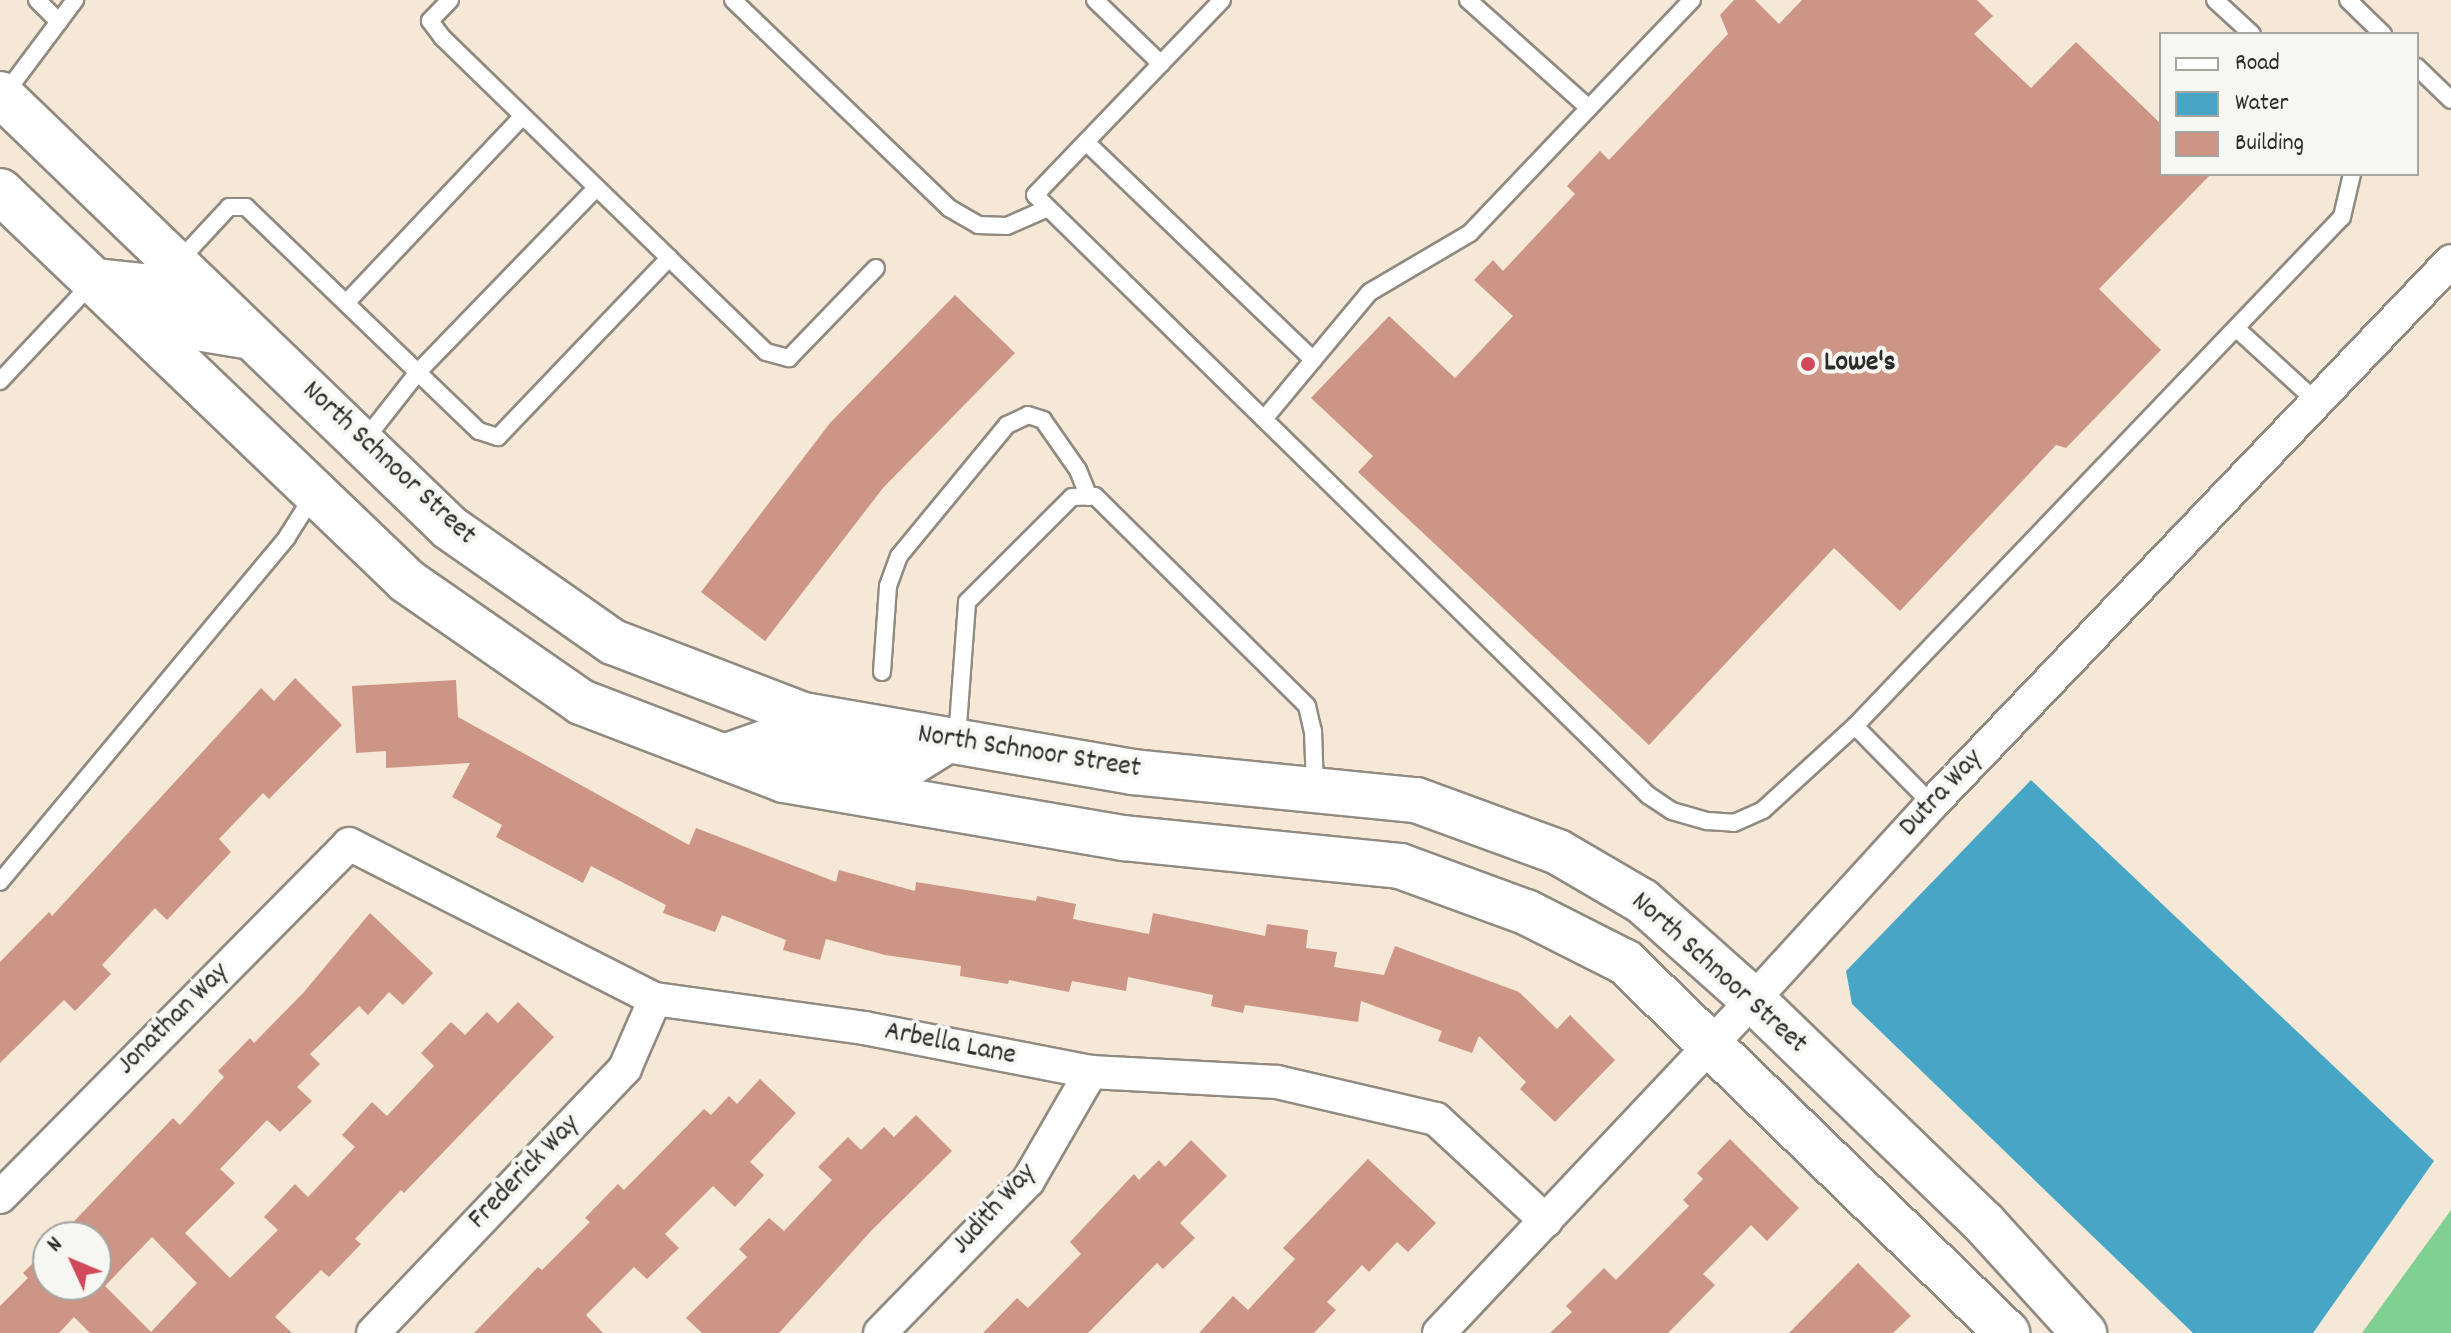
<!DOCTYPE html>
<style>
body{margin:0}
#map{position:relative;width:2451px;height:1333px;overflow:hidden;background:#f5e8d7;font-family:Dekko,sans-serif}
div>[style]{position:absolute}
.green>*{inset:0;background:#7fd091}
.water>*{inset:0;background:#47a6c6}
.building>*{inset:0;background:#cd9586}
.roads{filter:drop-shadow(2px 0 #908a81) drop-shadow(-2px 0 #908a81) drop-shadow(0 2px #908a81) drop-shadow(0 -2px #908a81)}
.lane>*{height:16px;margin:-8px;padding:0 8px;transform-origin:8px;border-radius:8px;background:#fff}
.street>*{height:32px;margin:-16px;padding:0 16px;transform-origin:16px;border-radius:16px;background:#fff}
.secondary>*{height:44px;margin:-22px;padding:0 22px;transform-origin:22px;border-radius:22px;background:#fff}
.dots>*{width:22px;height:22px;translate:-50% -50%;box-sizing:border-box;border:4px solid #f6f6f2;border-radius:50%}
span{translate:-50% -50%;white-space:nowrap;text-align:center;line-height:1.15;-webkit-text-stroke:8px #f6f6f2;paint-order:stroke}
.poi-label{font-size:28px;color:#2b2b2b;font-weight:700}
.left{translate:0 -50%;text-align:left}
.street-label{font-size:28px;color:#2b2b2b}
.legend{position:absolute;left:2159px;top:32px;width:260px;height:144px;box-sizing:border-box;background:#f6f6f2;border:2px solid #a5a5a2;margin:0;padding:10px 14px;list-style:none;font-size:24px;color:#2b2b2b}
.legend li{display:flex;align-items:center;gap:16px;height:40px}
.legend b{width:40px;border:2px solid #a5a5a2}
.north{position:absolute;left:32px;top:1221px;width:80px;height:80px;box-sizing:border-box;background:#f6f6f2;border:2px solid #a5a5a2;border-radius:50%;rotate:314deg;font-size:22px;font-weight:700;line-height:32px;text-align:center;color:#2b2b2b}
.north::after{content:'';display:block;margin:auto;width:28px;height:36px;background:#d1495b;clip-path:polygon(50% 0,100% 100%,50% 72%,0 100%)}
</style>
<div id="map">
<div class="green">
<div style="clip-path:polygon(2451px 1210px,2451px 1333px,2362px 1333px)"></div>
</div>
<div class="water">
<div style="clip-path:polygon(2031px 780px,2434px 1161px,2313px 1333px,2193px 1333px,1852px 1004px,1846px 971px)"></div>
</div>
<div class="building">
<div style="clip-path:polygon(1734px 0,1755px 0,1779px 24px,1802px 0,1977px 0,1993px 16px,1974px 34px,2031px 88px,2076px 42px,2161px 124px,2161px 174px,2211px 174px,2099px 289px,2161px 350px,2066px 448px,2056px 445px,1900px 611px,1834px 548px,1649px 745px,1358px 472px,1373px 456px,1311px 398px,1389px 316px,1455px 378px,1513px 316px,1474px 280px,1493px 260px,1503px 271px,1575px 194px,1567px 186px,1600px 151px,1609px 160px,1728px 34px,1720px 15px)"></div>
<div style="clip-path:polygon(955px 295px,1015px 353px,883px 488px,765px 641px,701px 592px,830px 423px)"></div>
<div style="clip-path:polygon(295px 678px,342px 725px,269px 799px,263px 793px,219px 839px,231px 852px,167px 920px,155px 908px,102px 965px,111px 974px,75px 1011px,64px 1000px,0 1063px,0 962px,49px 912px,52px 916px,261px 688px,274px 701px)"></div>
<div style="clip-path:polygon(456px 680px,458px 717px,689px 845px,696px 828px,836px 882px,839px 870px,915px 891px,916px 882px,1036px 901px,1037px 896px,1076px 904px,1073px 919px,1149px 934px,1153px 913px,1265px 936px,1267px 924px,1308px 930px,1306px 948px,1337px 952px,1334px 967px,1384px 975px,1395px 946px,1519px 992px,1557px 1029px,1570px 1015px,1615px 1060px,1555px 1122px,1520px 1089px,1526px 1082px,1479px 1036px,1472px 1053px,1438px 1041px,1442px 1031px,1361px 1001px,1358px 1022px,1245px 1005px,1243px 1013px,1211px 1006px,1213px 995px,1128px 977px,1126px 991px,1072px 981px,1069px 992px,1009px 980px,1008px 984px,960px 976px,961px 966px,885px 955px,826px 939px,820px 960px,783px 950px,786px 940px,722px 915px,715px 932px,663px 913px,666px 905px,591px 866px,583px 883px,496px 837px,502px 825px,452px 797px,470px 763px,386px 768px,386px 751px,356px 753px,352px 686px)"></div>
<div style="clip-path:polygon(evenodd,370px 913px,433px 973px,403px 1005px,389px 992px,368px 1015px,359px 1006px,310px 1054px,320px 1064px,297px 1087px,312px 1101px,280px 1132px,267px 1120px,220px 1169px,235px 1183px,185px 1233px,230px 1278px,278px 1230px,264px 1217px,295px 1184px,308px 1197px,355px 1147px,342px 1135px,372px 1102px,387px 1116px,434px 1066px,421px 1053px,451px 1022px,465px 1035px,487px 1012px,498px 1023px,518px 1002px,554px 1037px,404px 1193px,401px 1190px,355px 1239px,361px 1244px,329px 1277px,321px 1270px,275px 1317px,292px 1333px,90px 1333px,74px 1317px,59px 1333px,0 1333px,0 1306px,28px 1278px,23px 1273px,48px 1248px,48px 1285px,96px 1285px,96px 1237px,59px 1237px,173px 1118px,180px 1125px,224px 1077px,218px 1071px,250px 1038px,254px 1043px,304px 992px,370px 913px,152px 1237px,197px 1283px,151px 1332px,105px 1286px,152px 1237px)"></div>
<div style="clip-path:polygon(760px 1079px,796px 1113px,750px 1162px,764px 1175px,735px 1207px,713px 1186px,665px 1234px,679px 1248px,647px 1279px,634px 1267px,586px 1315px,603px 1333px,474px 1333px,538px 1267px,542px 1270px,590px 1222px,585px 1218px,618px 1184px,624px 1190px,704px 1109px,711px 1115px,729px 1096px,737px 1104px)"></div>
<div style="clip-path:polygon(916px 1115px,952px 1151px,871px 1231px,779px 1333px,702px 1333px,686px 1318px,747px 1257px,739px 1249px,769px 1218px,784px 1231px,832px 1180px,818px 1167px,848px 1137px,861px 1150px,884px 1127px,894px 1137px)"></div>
<div style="clip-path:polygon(1730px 1139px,1799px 1208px,1767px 1241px,1751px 1225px,1703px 1274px,1715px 1285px,1668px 1333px,1550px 1333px,1572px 1312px,1566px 1306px,1604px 1268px,1616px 1280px,1689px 1206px,1683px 1200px,1703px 1179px,1697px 1173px)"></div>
<div style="clip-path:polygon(1191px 1140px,1227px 1176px,1180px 1223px,1195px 1238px,1163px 1269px,1157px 1263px,1088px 1333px,983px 1333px,1017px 1298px,1028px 1308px,1081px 1254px,1070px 1242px,1134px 1174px,1139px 1180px,1159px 1160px,1165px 1167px)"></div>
<div style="clip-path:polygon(1368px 1159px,1436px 1223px,1408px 1252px,1397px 1242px,1369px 1272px,1362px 1265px,1327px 1302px,1336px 1310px,1314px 1333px,1199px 1333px,1233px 1296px,1248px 1310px,1295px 1259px,1283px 1248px)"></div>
<div style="clip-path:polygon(1858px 1263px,1911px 1316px,1893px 1333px,1789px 1333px)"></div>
</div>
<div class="roads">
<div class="lane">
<div style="left:37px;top:0;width:31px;rotate:45deg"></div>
<div style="left:450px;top:0;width:29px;rotate:134deg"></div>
<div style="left:430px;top:21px;width:21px;rotate:53deg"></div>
<div style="left:443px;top:38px;width:315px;rotate:44.2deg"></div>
<div style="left:733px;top:0;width:300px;rotate:43.9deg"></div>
<div style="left:949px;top:208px;width:34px;rotate:30deg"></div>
<div style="left:978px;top:225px;width:29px;rotate:2deg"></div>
<div style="left:1007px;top:226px;width:45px;rotate:-23.7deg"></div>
<div style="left:1095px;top:0;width:92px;rotate:44.1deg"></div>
<div style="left:1222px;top:0;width:270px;rotate:133.8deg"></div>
<div style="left:1035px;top:195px;width:858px;rotate:44.39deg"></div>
<div style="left:1648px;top:795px;width:29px;rotate:34deg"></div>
<div style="left:1672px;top:811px;width:37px;rotate:16deg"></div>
<div style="left:1708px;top:821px;width:26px;rotate:4deg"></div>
<div style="left:1734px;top:823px;width:32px;rotate:-24deg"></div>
<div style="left:1763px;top:810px;width:125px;rotate:-42.4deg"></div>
<div style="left:1855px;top:726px;width:704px;rotate:-46.27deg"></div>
<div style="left:2342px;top:217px;width:44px;rotate:-76.9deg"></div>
<div style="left:1468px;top:0;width:162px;rotate:41.8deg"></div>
<div style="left:2215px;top:0;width:50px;rotate:42.6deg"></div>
<div style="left:2348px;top:0;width:49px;rotate:44.2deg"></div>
<div style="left:2417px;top:67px;width:47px;rotate:44.1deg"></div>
<div style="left:4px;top:95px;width:119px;rotate:-53.2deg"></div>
<div style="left:1086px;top:142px;width:315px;rotate:43.8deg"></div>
<div style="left:177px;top:263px;width:76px;rotate:-47.1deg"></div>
<div style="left:229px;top:207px;width:17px"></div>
<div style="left:246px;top:207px;width:323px;rotate:43.9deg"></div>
<div style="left:479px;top:431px;width:20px;rotate:18deg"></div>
<div style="left:498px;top:437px;width:248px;rotate:-46.3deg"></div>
<div style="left:669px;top:258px;width:135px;rotate:44.1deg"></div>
<div style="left:766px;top:352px;width:24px;rotate:15deg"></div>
<div style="left:789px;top:358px;width:125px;rotate:-46deg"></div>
<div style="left:346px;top:303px;width:257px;rotate:-46.6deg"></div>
<div style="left:2237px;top:329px;width:108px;rotate:42.4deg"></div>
<div style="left:0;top:381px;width:134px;rotate:-46.8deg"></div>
<div style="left:1264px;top:419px;width:165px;rotate:-50.2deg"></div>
<div style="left:1370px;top:292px;width:116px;rotate:-30.5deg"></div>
<div style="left:1470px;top:233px;width:322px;rotate:-46.4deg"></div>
<div style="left:363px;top:442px;width:89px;rotate:-51.8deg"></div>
<div style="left:418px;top:372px;width:256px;rotate:-45.9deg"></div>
<div style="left:882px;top:672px;width:86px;rotate:-86deg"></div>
<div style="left:888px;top:586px;width:32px;rotate:-70deg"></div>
<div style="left:899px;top:556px;width:170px;rotate:-50.5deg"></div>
<div style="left:1007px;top:425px;width:23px;rotate:-25deg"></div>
<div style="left:1028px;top:415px;width:16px;rotate:18deg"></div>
<div style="left:1043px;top:420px;width:61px;rotate:55deg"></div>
<div style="left:1078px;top:470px;width:29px;rotate:68deg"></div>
<div style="left:1855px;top:726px;width:110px;rotate:45.4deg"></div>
<div style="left:957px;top:739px;width:137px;rotate:-85.8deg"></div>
<div style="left:967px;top:602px;width:148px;rotate:-45deg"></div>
<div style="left:1072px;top:497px;width:23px;rotate:-2deg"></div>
<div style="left:1095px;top:496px;width:298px;rotate:44.7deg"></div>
<div style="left:1307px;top:706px;width:26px;rotate:77deg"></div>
<div style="left:1313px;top:731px;width:56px;rotate:88deg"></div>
<div style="left:0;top:882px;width:449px;rotate:-50.2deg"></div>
<div style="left:287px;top:537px;width:52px;rotate:-57.5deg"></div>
</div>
<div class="street">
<div style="left:0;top:1197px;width:496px;rotate:-45.3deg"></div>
<div style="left:349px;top:844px;width:343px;rotate:26.9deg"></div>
<div style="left:655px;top:999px;width:211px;rotate:7.9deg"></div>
<div style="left:864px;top:1028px;width:231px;rotate:11deg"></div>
<div style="left:1091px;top:1072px;width:186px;rotate:3.1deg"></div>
<div style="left:1277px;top:1082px;width:163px;rotate:13.1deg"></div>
<div style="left:1436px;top:1119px;width:150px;rotate:42.8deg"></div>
<div style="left:373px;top:1333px;width:366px;rotate:-46.4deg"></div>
<div style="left:625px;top:1068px;width:75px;rotate:-66.5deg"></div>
<div style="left:880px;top:1333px;width:212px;rotate:-45.8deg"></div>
<div style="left:1028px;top:1181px;width:126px;rotate:-60deg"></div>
<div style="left:1439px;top:1333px;width:458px;rotate:-46.7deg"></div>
<div style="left:1753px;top:1000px;width:265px;rotate:-47.6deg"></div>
<div style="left:1932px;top:804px;width:751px;rotate:-46.29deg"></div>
</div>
<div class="secondary">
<div style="left:0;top:94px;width:625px;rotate:43.96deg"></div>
<div style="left:450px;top:528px;width:199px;rotate:35deg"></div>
<div style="left:613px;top:642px;width:204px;rotate:21deg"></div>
<div style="left:803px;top:715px;width:335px;rotate:9.8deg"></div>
<div style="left:1133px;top:772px;width:284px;rotate:5.7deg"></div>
<div style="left:1416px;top:800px;width:151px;rotate:20.1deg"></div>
<div style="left:1558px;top:852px;width:97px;rotate:30.3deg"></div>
<div style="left:1642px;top:901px;width:149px;rotate:41.7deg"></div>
<div style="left:1753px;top:1000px;width:321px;rotate:44deg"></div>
<div style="left:1984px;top:1223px;width:149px;rotate:47.7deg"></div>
<div style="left:0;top:191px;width:564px;rotate:43.78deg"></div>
<div style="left:407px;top:581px;width:212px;rotate:34.8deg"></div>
<div style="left:581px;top:702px;width:217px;rotate:21deg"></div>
<div style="left:784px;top:780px;width:345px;rotate:9.7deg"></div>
<div style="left:1124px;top:838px;width:277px;rotate:5.8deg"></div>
<div style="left:1400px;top:866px;width:134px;rotate:20.1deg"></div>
<div style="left:1526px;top:912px;width:111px;rotate:26.8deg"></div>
<div style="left:1625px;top:962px;width:533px;rotate:44.16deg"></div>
<div style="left:94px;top:281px;width:57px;rotate:6deg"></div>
<div style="left:151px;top:287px;width:62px;rotate:41.7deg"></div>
<div style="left:197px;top:328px;width:55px;rotate:9.5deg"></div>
<div style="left:724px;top:757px;width:48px;rotate:-19.6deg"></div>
<div style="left:769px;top:741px;width:132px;rotate:13.1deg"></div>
<div style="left:898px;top:771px;width:59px;rotate:-31.8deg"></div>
</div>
</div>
<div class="dots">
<div style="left:1808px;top:364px;background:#d1495b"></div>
</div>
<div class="poi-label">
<span class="left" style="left:1824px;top:364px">Lowe's</span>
</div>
<div class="street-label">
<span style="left:388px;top:464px;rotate:43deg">North Schnoor Street</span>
<span style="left:1029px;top:753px;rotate:9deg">North Schnoor Street</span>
<span style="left:1942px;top:794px;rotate:-47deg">Dutra Way</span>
<span style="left:1718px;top:974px;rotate:42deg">North Schnoor Street</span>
<span style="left:174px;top:1020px;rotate:-45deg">Jonathan Way</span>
<span style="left:950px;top:1045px;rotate:11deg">Arbella Lane</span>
<span style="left:525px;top:1173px;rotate:-46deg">Frederick Way</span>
<span style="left:995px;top:1210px;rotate:-48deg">Judith Way</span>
</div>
<ul class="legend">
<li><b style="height:10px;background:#fff"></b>Road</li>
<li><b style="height:22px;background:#47a6c6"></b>Water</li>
<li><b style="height:22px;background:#cd9586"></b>Building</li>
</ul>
<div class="north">N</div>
</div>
